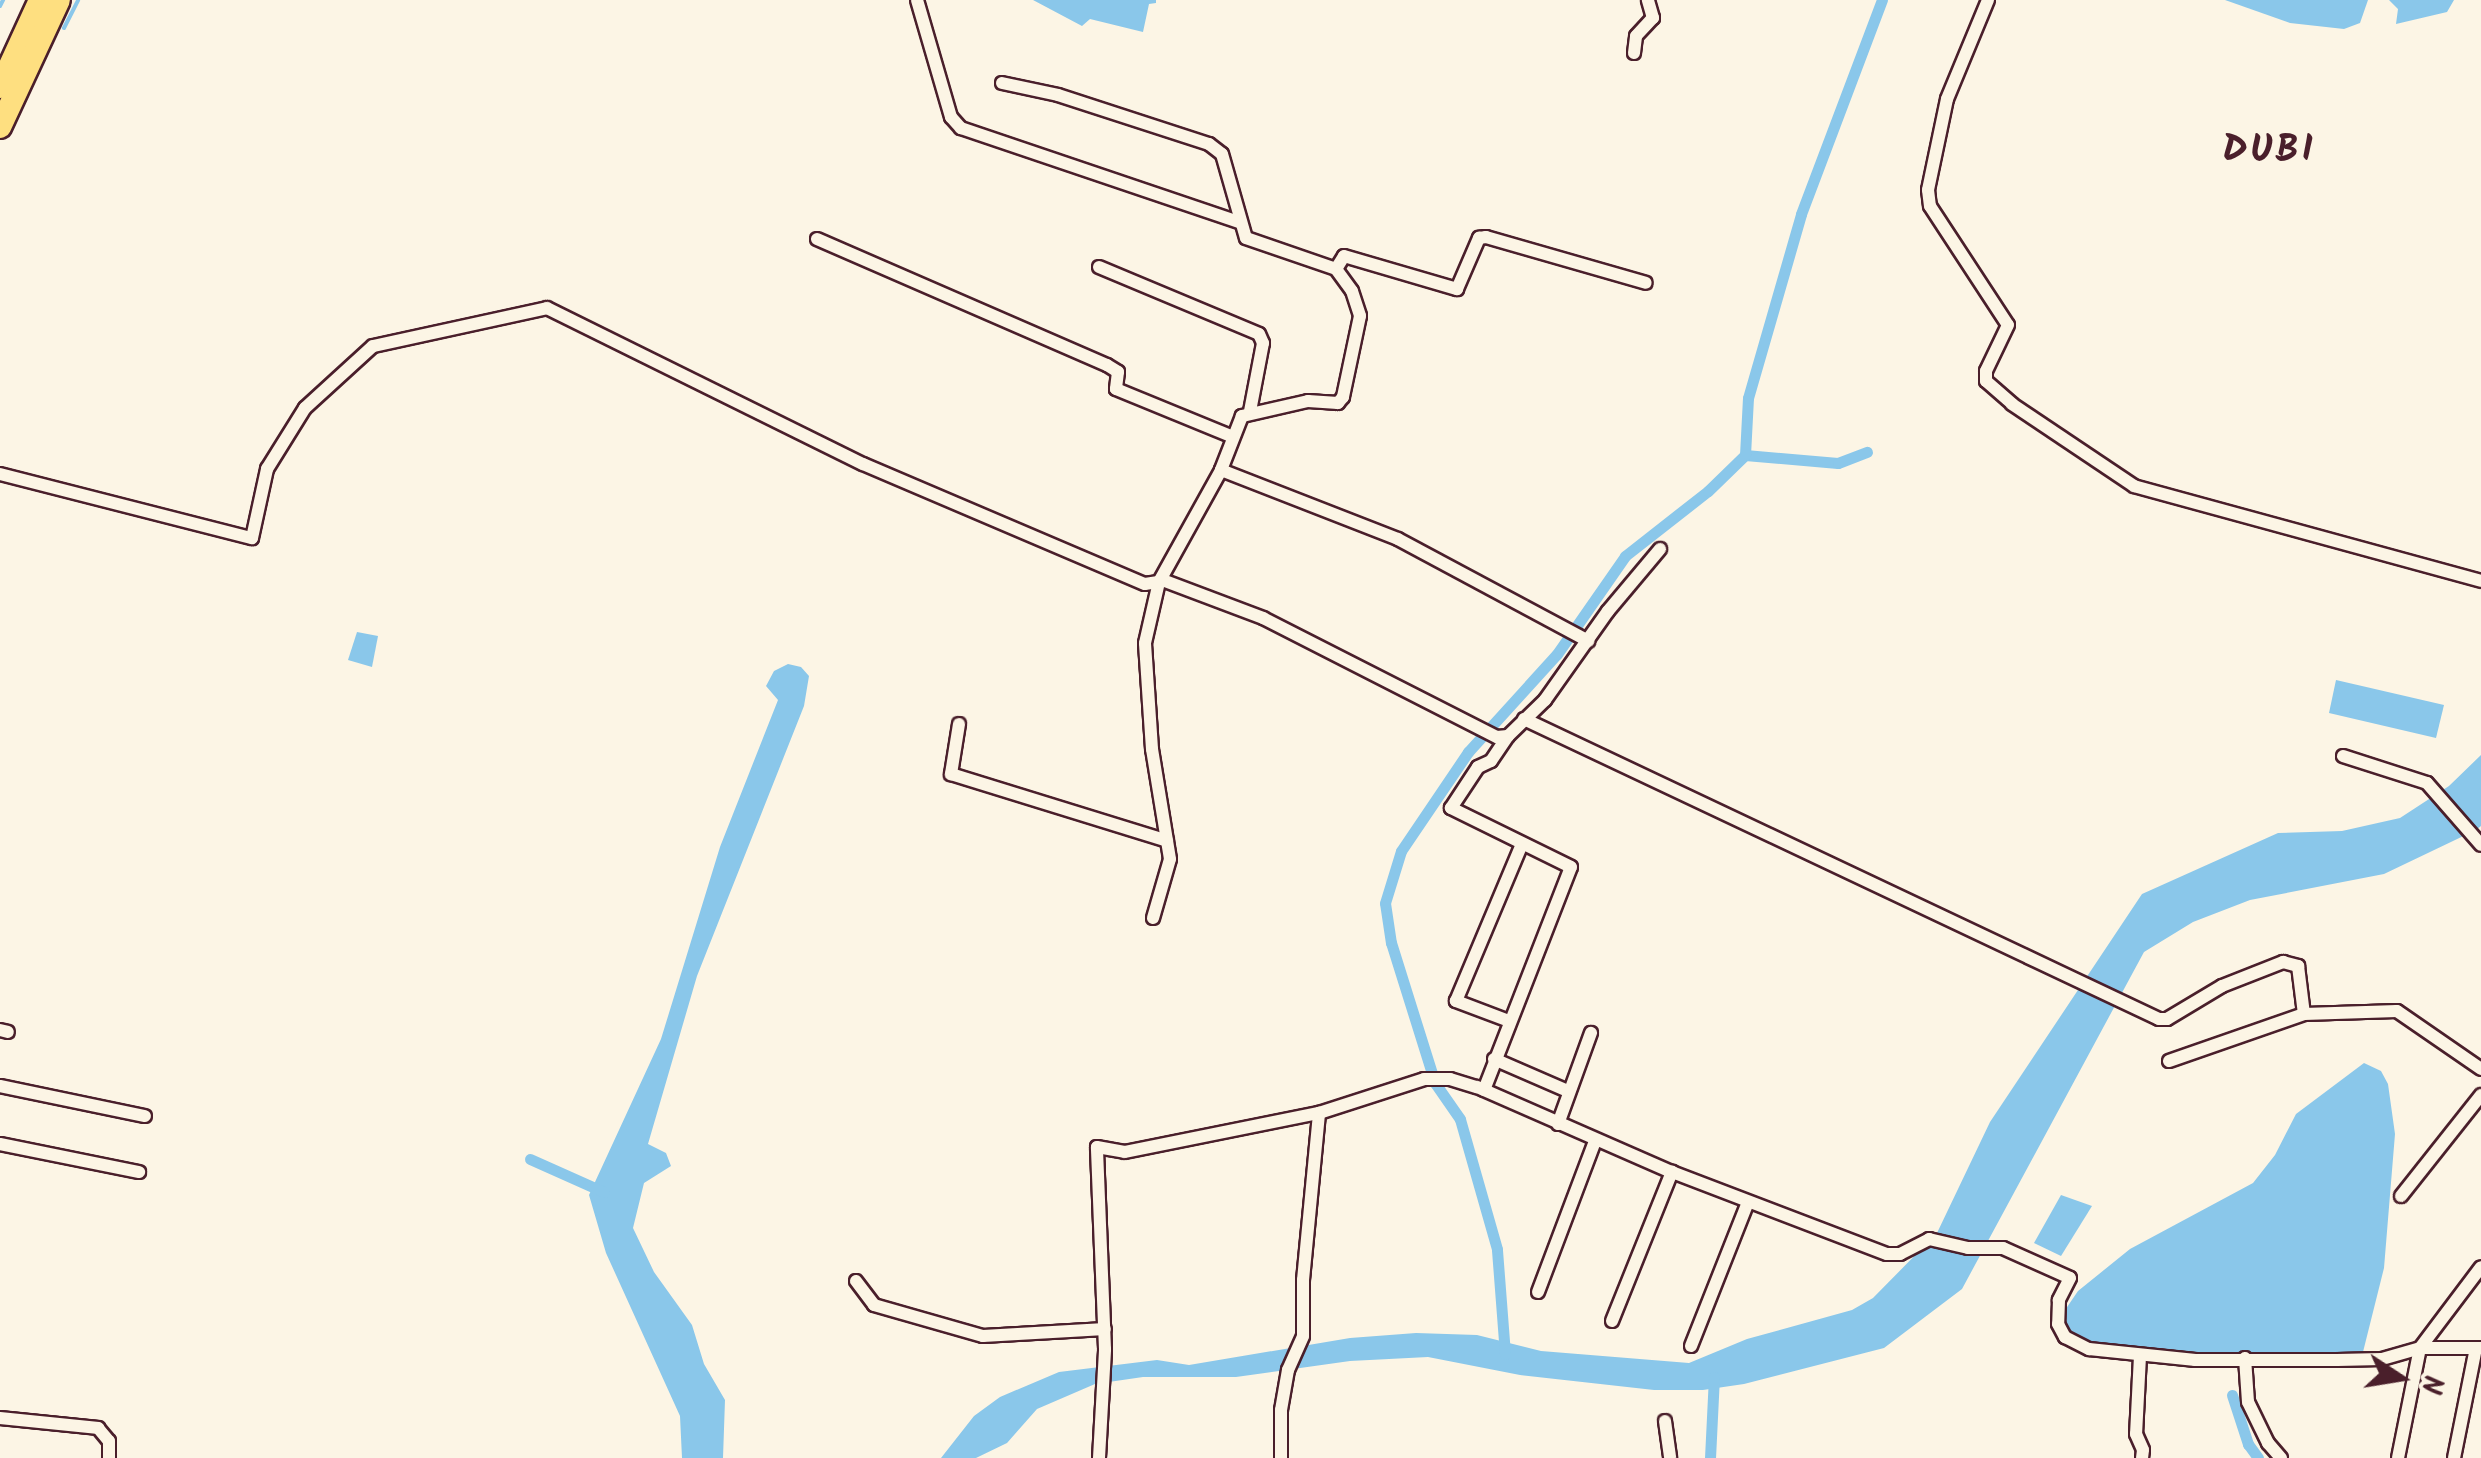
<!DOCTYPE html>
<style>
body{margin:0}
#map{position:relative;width:2481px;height:1458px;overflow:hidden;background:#fcf5e5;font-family:Kalam,sans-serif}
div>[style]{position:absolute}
.water>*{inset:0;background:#8ac7ea}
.stream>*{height:4px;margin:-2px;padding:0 2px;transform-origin:2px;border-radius:2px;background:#8ac7ea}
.canal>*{height:11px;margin:-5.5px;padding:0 5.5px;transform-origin:5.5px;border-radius:5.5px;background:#8ac7ea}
.roads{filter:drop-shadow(2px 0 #4a1f2b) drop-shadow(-2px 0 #4a1f2b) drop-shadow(0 2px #4a1f2b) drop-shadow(0 -2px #4a1f2b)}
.minor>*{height:12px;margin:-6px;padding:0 6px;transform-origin:6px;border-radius:6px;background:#fcf5e5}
.trunk>*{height:22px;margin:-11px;padding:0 11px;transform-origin:11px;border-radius:11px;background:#fedf80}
span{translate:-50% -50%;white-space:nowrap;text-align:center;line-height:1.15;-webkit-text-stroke:8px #fcf5e5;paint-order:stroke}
.district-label{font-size:38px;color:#4a1f2b;font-weight:700;letter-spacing:2.5px}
.north{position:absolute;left:2351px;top:1328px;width:100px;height:100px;-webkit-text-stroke:8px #fcf5e5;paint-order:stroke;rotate:102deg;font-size:28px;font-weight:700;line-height:40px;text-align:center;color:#4a1f2b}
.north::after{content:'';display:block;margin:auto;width:35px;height:45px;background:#4a1f2b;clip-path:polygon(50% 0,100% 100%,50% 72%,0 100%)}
</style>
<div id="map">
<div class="water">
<div style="clip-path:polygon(1033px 0,1156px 0,1156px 3px,1149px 4px,1143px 32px,1090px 19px,1082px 26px)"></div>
<div style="clip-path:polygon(2225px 0,2368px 0,2360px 23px,2344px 29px,2290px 23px)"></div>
<div style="clip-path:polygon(2389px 0,2454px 0,2447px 12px,2396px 24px,2398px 9px)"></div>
<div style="clip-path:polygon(357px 632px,378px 636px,372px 667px,348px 660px)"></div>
<div style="clip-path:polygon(788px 664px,801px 667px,809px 676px,804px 706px,697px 976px,648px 1144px,666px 1153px,671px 1166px,644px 1183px,633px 1228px,654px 1272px,692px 1325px,704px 1364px,725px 1400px,723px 1458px,682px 1458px,680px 1416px,606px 1253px,589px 1195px,661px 1039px,720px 847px,778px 700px,766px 686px,774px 671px)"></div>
<div style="clip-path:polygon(2336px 680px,2444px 705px,2436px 738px,2329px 713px)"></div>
<div style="clip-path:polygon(2481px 755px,2481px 826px,2476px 830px,2384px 874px,2250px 900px,2193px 922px,2144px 952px,1962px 1289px,1884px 1348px,1744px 1384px,1703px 1390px,1654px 1390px,1520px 1375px,1428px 1357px,1350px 1361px,1236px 1377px,1143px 1377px,1095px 1384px,1037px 1409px,1007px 1443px,976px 1458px,941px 1458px,974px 1416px,1000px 1397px,1059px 1372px,1157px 1360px,1189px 1365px,1350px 1338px,1416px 1333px,1477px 1335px,1541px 1351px,1689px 1363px,1747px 1339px,1852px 1310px,1873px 1298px,1937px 1233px,1990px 1122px,2142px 894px,2278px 833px,2342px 831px,2400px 818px,2449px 786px)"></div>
<div style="clip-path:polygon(2364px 1063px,2381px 1071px,2388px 1084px,2395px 1134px,2384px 1268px,2363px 1352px,2190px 1356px,2095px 1347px,2069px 1335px,2061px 1316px,2078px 1291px,2130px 1249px,2253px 1183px,2275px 1155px,2296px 1114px)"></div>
<div style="clip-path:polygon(2061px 1195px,2092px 1206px,2061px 1256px,2034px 1243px)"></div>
</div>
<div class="stream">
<div style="left:0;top:6px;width:7px;rotate:-63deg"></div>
<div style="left:64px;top:28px;width:31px;rotate:-63deg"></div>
</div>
<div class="canal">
<div style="left:1745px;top:455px;width:93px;rotate:4.9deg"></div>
<div style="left:1838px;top:463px;width:31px;rotate:-21deg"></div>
<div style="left:530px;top:1159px;width:81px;rotate:24deg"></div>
<div style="left:1505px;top:1354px;width:105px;rotate:-94.4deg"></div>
<div style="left:1497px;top:1249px;width:135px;rotate:-105.9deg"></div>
<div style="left:1460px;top:1119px;width:44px;rotate:-124.8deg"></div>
<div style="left:1435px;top:1083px;width:147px;rotate:-107.4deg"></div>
<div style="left:1391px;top:943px;width:40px;rotate:-98.5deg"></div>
<div style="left:1385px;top:903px;width:54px;rotate:-72.9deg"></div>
<div style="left:1401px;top:851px;width:120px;rotate:-55.9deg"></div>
<div style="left:1468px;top:752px;width:132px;rotate:-47.8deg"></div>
<div style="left:1557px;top:654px;width:119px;rotate:-55.2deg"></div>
<div style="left:1625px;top:556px;width:105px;rotate:-38.1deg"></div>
<div style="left:1708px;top:491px;width:52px;rotate:-44.2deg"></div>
<div style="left:1745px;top:455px;width:57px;rotate:-87deg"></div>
<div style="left:1748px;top:398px;width:191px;rotate:-73.9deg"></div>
<div style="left:1801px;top:214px;width:229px;rotate:-69.3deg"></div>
<div style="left:2232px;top:1395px;width:52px;rotate:71.9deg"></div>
<div style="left:2248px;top:1444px;width:17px;rotate:54deg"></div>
<div style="left:1710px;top:1458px;width:81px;rotate:-87.2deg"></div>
</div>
<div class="roads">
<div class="minor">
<div style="left:917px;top:0;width:122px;rotate:73.8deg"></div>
<div style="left:951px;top:117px;width:15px;rotate:48deg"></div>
<div style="left:961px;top:128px;width:293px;rotate:18.7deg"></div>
<div style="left:1988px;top:0;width:107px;rotate:112.5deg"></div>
<div style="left:1947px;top:99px;width:93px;rotate:101.8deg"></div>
<div style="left:1928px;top:190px;width:16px;rotate:83deg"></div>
<div style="left:1930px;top:206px;width:142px;rotate:56.8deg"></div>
<div style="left:2008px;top:325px;width:51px;rotate:115.6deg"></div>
<div style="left:1986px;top:371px;width:10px;rotate:90deg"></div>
<div style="left:1986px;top:381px;width:35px;rotate:41deg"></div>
<div style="left:2012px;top:404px;width:147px;rotate:33.9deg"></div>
<div style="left:2134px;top:486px;width:360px;rotate:15.3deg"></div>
<div style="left:1634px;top:53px;width:17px;rotate:-83deg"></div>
<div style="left:1636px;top:36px;width:25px;rotate:-47deg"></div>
<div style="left:1653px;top:18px;width:19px;rotate:-106deg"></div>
<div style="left:1002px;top:83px;width:57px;rotate:12.1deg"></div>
<div style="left:1058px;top:95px;width:159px;rotate:18deg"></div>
<div style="left:1209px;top:144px;width:16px;rotate:38deg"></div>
<div style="left:1222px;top:154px;width:87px;rotate:74.1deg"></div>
<div style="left:1246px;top:238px;width:95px;rotate:19deg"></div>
<div style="left:1336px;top:269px;width:27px;rotate:54deg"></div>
<div style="left:1352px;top:291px;width:26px;rotate:72deg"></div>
<div style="left:1360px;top:316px;width:83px;rotate:101.9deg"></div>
<div style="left:1343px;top:397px;width:8px;rotate:130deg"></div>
<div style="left:1338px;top:403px;width:30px;rotate:-176deg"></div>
<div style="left:1308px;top:401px;width:68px;rotate:167.2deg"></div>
<div style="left:1242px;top:416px;width:58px;rotate:111.3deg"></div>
<div style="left:817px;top:239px;width:316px;rotate:23.5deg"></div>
<div style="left:1107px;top:365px;width:13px;rotate:32deg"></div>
<div style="left:1118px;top:372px;width:17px;rotate:97deg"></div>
<div style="left:1116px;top:389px;width:126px;rotate:22.3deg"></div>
<div style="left:1099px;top:267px;width:173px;rotate:22.7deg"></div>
<div style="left:1259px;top:334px;width:10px;rotate:66deg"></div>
<div style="left:1263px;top:343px;width:69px;rotate:100.8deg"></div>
<div style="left:1336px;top:269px;width:15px;rotate:-58deg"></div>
<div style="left:1344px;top:256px;width:118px;rotate:16.3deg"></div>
<div style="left:1457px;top:289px;width:56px;rotate:-66.7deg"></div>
<div style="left:1479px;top:238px;width:7px;rotate:-8deg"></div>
<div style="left:1486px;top:237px;width:166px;rotate:16deg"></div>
<div style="left:0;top:474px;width:260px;rotate:14.3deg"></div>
<div style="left:252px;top:538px;width:71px;rotate:-77.7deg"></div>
<div style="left:267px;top:469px;width:72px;rotate:-58.1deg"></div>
<div style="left:305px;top:408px;width:92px;rotate:-42.4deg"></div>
<div style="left:373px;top:346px;width:178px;rotate:-12.3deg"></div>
<div style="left:547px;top:308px;width:352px;rotate:26.3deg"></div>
<div style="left:863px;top:464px;width:306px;rotate:23.1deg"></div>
<div style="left:1145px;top:584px;width:20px;rotate:-9deg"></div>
<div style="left:1165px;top:581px;width:105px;rotate:20.7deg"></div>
<div style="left:1263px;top:618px;width:263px;rotate:27deg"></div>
<div style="left:1497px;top:737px;width:11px;rotate:-5deg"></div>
<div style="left:1508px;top:736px;width:52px;rotate:-44.2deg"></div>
<div style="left:1545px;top:700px;width:109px;rotate:-54.7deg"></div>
<div style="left:1608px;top:611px;width:81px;rotate:-50deg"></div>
<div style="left:1524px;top:719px;width:702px;rotate:25.29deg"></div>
<div style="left:2159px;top:1019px;width:8px"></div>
<div style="left:2167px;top:1019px;width:64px;rotate:-31deg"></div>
<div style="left:2222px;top:986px;width:66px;rotate:-21.5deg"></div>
<div style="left:2283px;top:962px;width:16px;rotate:15deg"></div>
<div style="left:2298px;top:966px;width:48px;rotate:82.9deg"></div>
<div style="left:959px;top:724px;width:51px;rotate:99.1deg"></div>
<div style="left:951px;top:774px;width:226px;rotate:17.2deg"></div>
<div style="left:2343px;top:756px;width:88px;rotate:17.8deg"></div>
<div style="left:2427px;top:783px;width:82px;rotate:48.9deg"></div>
<div style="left:1153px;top:918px;width:61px;rotate:-73.9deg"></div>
<div style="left:1170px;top:859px;width:111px;rotate:-99.3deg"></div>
<div style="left:1152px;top:749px;width:106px;rotate:-93.8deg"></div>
<div style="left:1145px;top:643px;width:63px;rotate:-77.1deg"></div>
<div style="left:1159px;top:582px;width:128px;rotate:-61deg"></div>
<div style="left:1221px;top:470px;width:190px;rotate:21.3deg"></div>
<div style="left:1398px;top:539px;width:216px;rotate:28.2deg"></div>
<div style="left:1509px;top:1021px;width:57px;rotate:-159.3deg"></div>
<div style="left:1456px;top:1001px;width:170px;rotate:-67.2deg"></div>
<div style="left:0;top:1030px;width:8px;rotate:14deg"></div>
<div style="left:1494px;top:1059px;width:81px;rotate:23.4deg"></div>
<div style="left:2169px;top:1061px;width:143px;rotate:-19.2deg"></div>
<div style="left:2304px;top:1014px;width:93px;rotate:-1.8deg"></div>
<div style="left:2397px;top:1011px;width:102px;rotate:34.6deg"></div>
<div style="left:0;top:1086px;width:148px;rotate:11.7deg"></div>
<div style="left:1484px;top:1090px;width:239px;rotate:-68.7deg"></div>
<div style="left:1571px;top:867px;width:134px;rotate:-153.8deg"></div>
<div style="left:1451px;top:808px;width:49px;rotate:-56.6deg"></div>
<div style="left:1478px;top:767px;width:14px;rotate:-25deg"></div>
<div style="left:1491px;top:761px;width:30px;rotate:-56deg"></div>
<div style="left:1558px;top:1124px;width:97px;rotate:-70.1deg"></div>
<div style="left:0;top:1144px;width:142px;rotate:11.4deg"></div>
<div style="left:2401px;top:1196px;width:129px;rotate:-51.6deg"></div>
<div style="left:856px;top:1281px;width:30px;rotate:53deg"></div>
<div style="left:874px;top:1305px;width:113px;rotate:15.9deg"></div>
<div style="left:983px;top:1336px;width:122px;rotate:-3.3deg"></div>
<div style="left:1538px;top:1292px;width:161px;rotate:-69.3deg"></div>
<div style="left:1612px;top:1321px;width:161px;rotate:-68.1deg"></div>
<div style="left:1691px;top:1346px;width:155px;rotate:-68.4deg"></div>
<div style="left:2140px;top:1356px;width:78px;rotate:92.9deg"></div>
<div style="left:2136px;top:1434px;width:17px;rotate:66deg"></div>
<div style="left:2143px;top:1450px;width:8px;rotate:97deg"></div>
<div style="left:2245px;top:1358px;width:44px;rotate:86.1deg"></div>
<div style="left:2248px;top:1402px;width:46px;rotate:64deg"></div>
<div style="left:2268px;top:1443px;width:20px;rotate:49deg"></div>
<div style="left:0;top:1418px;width:99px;rotate:5.8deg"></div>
<div style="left:98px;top:1428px;width:17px;rotate:50deg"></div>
<div style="left:109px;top:1441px;width:17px;rotate:90deg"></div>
<div style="left:1665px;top:1421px;width:37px;rotate:82deg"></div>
<div style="left:1099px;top:1458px;width:109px;rotate:-86.8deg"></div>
<div style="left:1105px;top:1349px;width:202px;rotate:-92.3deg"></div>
<div style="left:1097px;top:1147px;width:28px;rotate:10deg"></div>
<div style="left:1125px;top:1152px;width:198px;rotate:-11.4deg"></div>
<div style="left:1319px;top:1113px;width:110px;rotate:-17.9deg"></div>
<div style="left:1424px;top:1079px;width:26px"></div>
<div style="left:1450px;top:1079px;width:28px;rotate:17deg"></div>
<div style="left:1477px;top:1087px;width:213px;rotate:23.6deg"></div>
<div style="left:1672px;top:1172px;width:230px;rotate:20.9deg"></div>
<div style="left:1887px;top:1254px;width:13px"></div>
<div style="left:1900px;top:1254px;width:33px;rotate:-27deg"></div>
<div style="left:1929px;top:1239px;width:40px;rotate:13deg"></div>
<div style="left:1968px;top:1248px;width:35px"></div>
<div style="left:2003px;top:1248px;width:73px;rotate:24.1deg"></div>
<div style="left:2070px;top:1278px;width:25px;rotate:117deg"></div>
<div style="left:2059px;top:1300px;width:24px;rotate:92deg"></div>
<div style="left:2058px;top:1324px;width:15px;rotate:62deg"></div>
<div style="left:2065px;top:1337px;width:27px;rotate:27deg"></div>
<div style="left:2089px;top:1349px;width:107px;rotate:5.9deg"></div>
<div style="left:2195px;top:1360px;width:142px"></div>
<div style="left:2337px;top:1360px;width:45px;rotate:-1.3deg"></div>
<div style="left:2382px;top:1359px;width:40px;rotate:-16deg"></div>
<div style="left:2420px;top:1348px;width:61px"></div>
<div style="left:1281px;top:1458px;width:48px;rotate:-90deg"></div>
<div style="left:1281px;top:1410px;width:41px;rotate:-80.1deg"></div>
<div style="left:1288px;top:1370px;width:37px;rotate:-66deg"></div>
<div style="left:1303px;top:1336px;width:56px;rotate:-90deg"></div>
<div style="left:1303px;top:1280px;width:168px;rotate:-84.5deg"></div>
<div style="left:2398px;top:1458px;width:112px;rotate:-78.7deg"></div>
<div style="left:2420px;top:1348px;width:101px;rotate:-53deg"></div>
<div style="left:2454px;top:1458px;width:112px;rotate:-78.7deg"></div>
</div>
<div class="trunk">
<div style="left:0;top:87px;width:96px;rotate:-65.3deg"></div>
<div style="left:0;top:127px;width:140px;rotate:-65.1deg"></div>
</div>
</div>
<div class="district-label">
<span style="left:2269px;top:152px">DUBI</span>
</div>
<div class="north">N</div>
</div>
